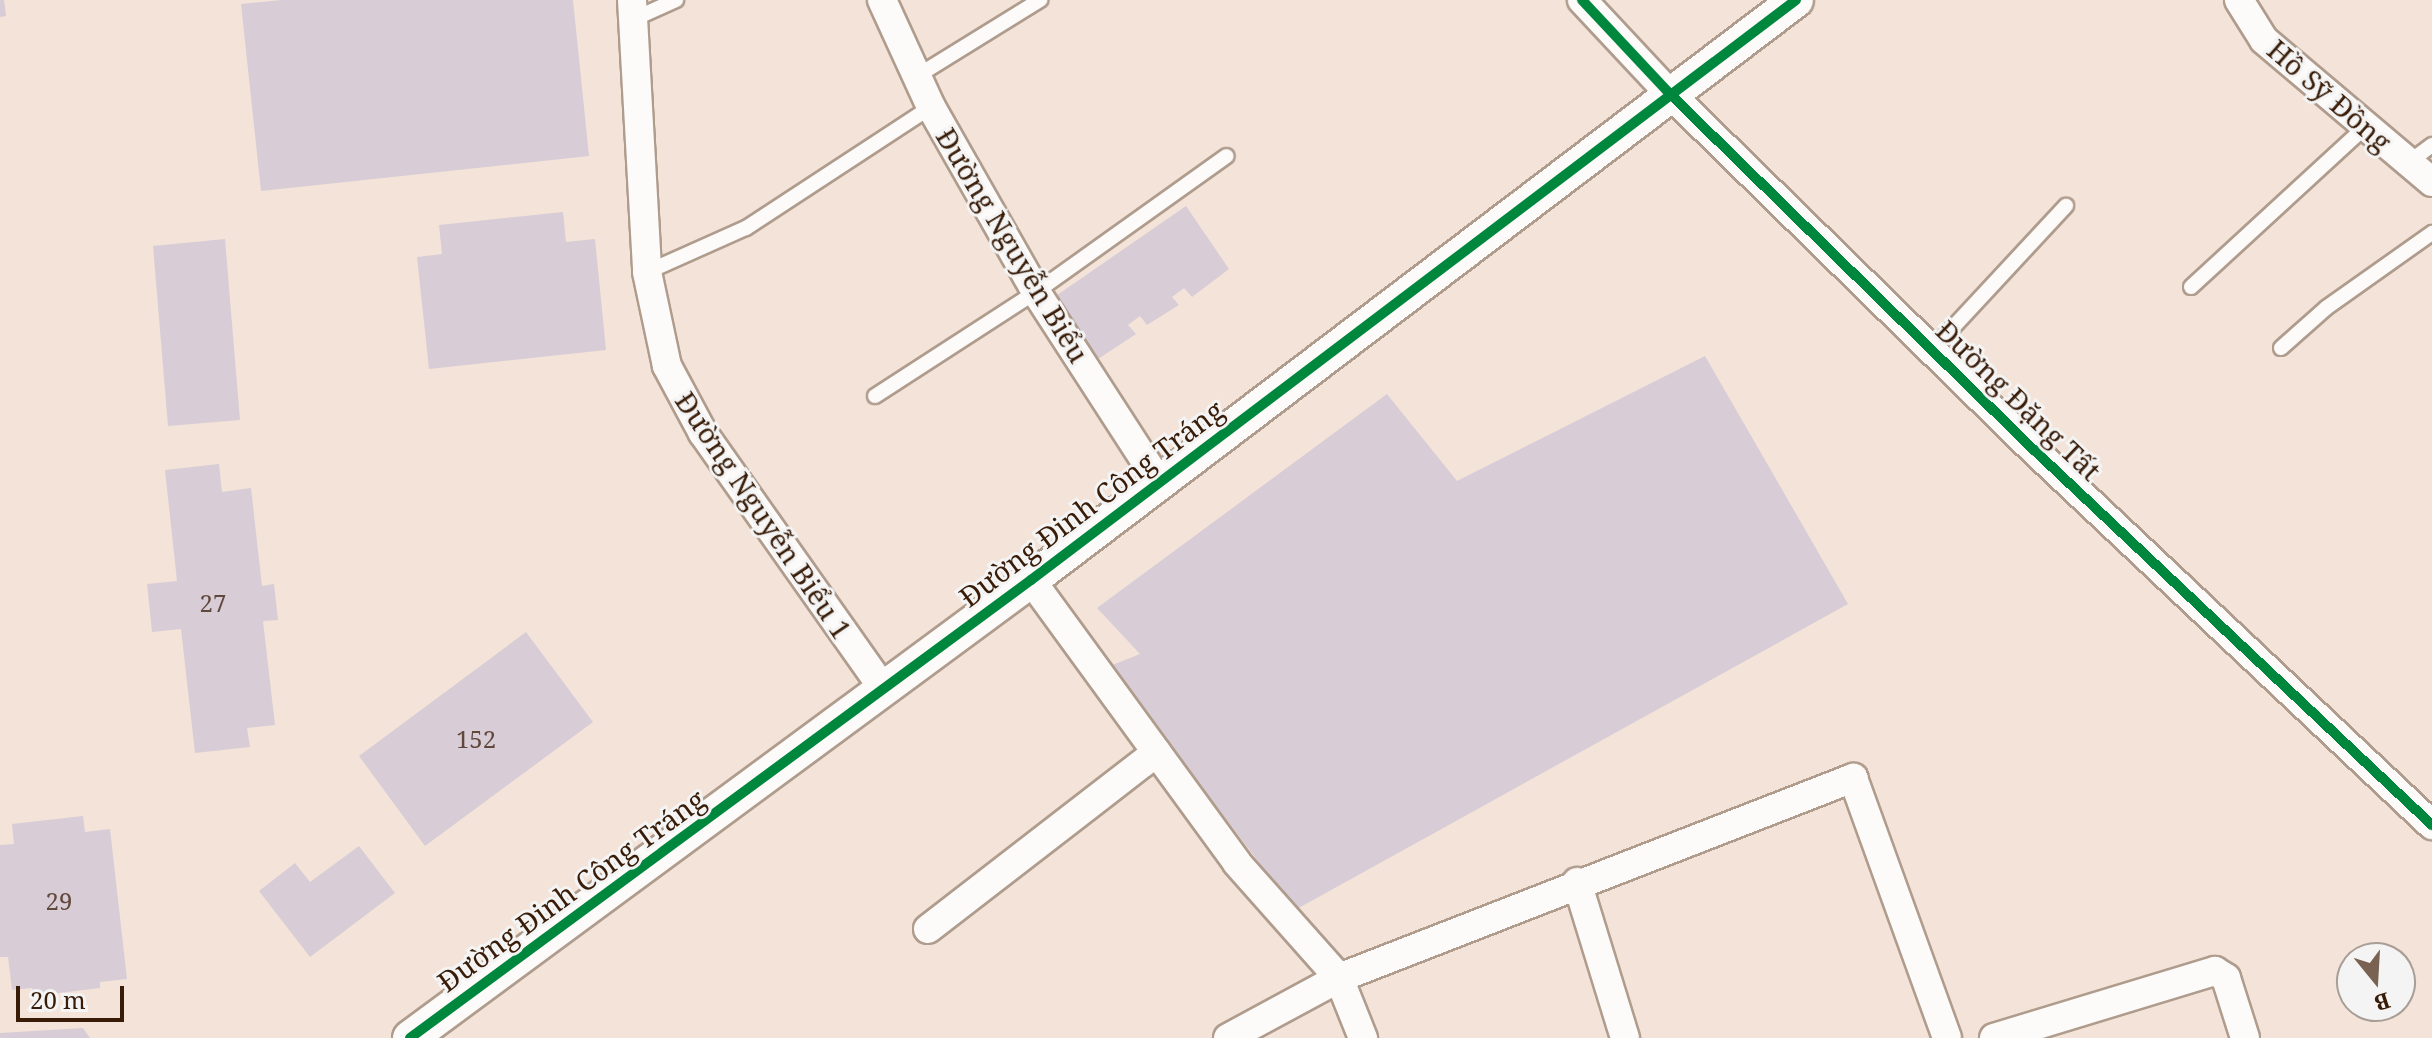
<!DOCTYPE html>
<meta charset="utf-8">
<style>
body{margin:0}
#map{position:relative;width:2432px;height:1038px;overflow:hidden;background:#f3e3d8;font-family:"Noto Serif",serif}
div>[style]{position:absolute}
.building>*{inset:0;background:#d8cdd6}
.roads{filter:drop-shadow(2px 0 #af9c8d) drop-shadow(-2px 0 #af9c8d) drop-shadow(0 2px #af9c8d) drop-shadow(0 -2px #af9c8d)}
.service>*{height:14px;margin:-7px;padding:0 7px;transform-origin:7px;border-radius:7px;background:#fdfbf9}
.minor>*{height:28px;margin:-14px;padding:0 14px;transform-origin:14px;border-radius:14px;background:#fdfbf9}
.tertiary>*{height:34px;margin:-17px;padding:0 17px;transform-origin:17px;border-radius:17px;background:#fdfbf9}
.cycleway>*{height:10px;margin:-5px;padding:0 5px;transform-origin:5px;border-radius:5px;background:#00873e}
span{translate:-50% -50%;white-space:nowrap;text-align:center;line-height:1.15;-webkit-text-stroke:6px #f4f4f4;paint-order:stroke}
.number-label{font-size:24px;color:#60483c}
.number-label span{-webkit-text-stroke-width:0}
.street-label{font-size:28px;color:#381c08}
.north{position:absolute;left:2336px;top:942px;width:80px;height:80px;box-sizing:border-box;background:#f4f4f4;border:2px solid #a99e96;border-radius:50%;rotate:162deg;font-size:22px;font-weight:700;line-height:32px;text-align:center;color:#381c08}
.north::after{content:'';display:block;margin:auto;width:28px;height:36px;background:#796251;clip-path:polygon(50% 0,100% 100%,50% 72%,0 100%)}
.scale{position:absolute;left:16px;top:986px;width:108px;height:36px;box-sizing:border-box;border:4px solid #381c08;border-top:0;padding-left:10px;font-size:24px;line-height:28px;white-space:nowrap;color:#381c08;-webkit-text-stroke:6px #f4f4f4;paint-order:stroke}
</style>
<div id="map">
<div class="building">
<div style="clip-path:polygon(0 0,4px 0,6px 16px,0 17px)"></div>
<div style="clip-path:polygon(281px 0,573px 0,589px 156px,261px 191px,241px 4px)"></div>
<div style="clip-path:polygon(1186px 206px,1229px 269px,1192px 297px,1184px 288px,1172px 297px,1179px 305px,1147px 325px,1140px 316px,1128px 325px,1136px 334px,1095px 361px,1050px 300px)"></div>
<div style="clip-path:polygon(563px 212px,566px 242px,595px 239px,606px 350px,429px 369px,417px 257px,442px 254px,439px 225px)"></div>
<div style="clip-path:polygon(225px 239px,240px 420px,168px 426px,153px 246px)"></div>
<div style="clip-path:polygon(1705px 356px,1848px 604px,1295px 910px,1110px 666px,1140px 654px,1097px 608px,1387px 394px,1457px 481px)"></div>
<div style="clip-path:polygon(219px 464px,222px 492px,251px 488px,262px 586px,274px 584px,278px 620px,263px 621px,275px 725px,247px 728px,250px 747px,195px 753px,181px 629px,152px 632px,147px 584px,177px 581px,165px 470px)"></div>
<div style="clip-path:polygon(526px 632px,593px 722px,425px 846px,359px 756px)"></div>
<div style="clip-path:polygon(83px 816px,85px 832px,110px 829px,127px 979px,100px 982px,100px 988px,34px 996px,32px 988px,12px 990px,8px 957px,0 957px,0 845px,14px 844px,12px 824px)"></div>
<div style="clip-path:polygon(359px 846px,395px 893px,310px 957px,259px 891px,295px 863px,310px 882px)"></div>
<div style="clip-path:polygon(83px 1028px,90px 1038px,0 1038px,0 1033px)"></div>
</div>
<div class="roads">
<div class="service">
<div style="left:636px;top:18px;width:44px;rotate:-24.2deg"></div>
<div style="left:917px;top:76px;width:145px;rotate:-31.7deg"></div>
<div style="left:2408px;top:163px;width:30px;rotate:-37deg"></div>
<div style="left:647px;top:272px;width:108px;rotate:-24deg"></div>
<div style="left:746px;top:228px;width:221px;rotate:-33.2deg"></div>
<div style="left:2191px;top:287px;width:239px;rotate:-42.6deg"></div>
<div style="left:2281px;top:348px;width:60px;rotate:-41.6deg"></div>
<div style="left:2326px;top:308px;width:130px;rotate:-35.3deg"></div>
<div style="left:1932px;top:350px;width:197px;rotate:-47.1deg"></div>
<div style="left:875px;top:396px;width:192px;rotate:-32.9deg"></div>
<div style="left:1036px;top:292px;width:234px;rotate:-35.5deg"></div>
</div>
<div class="minor">
<div style="left:632px;top:0;width:272px;rotate:86.8deg"></div>
<div style="left:647px;top:272px;width:96px;rotate:78deg"></div>
<div style="left:667px;top:366px;width:76px;rotate:61.8deg"></div>
<div style="left:703px;top:433px;width:314px;rotate:54.8deg"></div>
<div style="left:882px;top:0;width:118px;rotate:65.4deg"></div>
<div style="left:931px;top:107px;width:213px;rotate:60.4deg"></div>
<div style="left:1036px;top:292px;width:226px;rotate:57.1deg"></div>
<div style="left:1582px;top:0;width:127px;rotate:46.9deg"></div>
<div style="left:1669px;top:93px;width:511px;rotate:44.37deg"></div>
<div style="left:2034px;top:450px;width:547px;rotate:43.3deg"></div>
<div style="left:2239px;top:0;width:47px;rotate:58deg"></div>
<div style="left:2264px;top:40px;width:220px;rotate:40.2deg"></div>
<div style="left:1031px;top:580px;width:350px;rotate:53.9deg"></div>
<div style="left:1237px;top:863px;width:154px;rotate:48.4deg"></div>
<div style="left:1339px;top:978px;width:65px;rotate:68.2deg"></div>
<div style="left:1577px;top:882px;width:163px;rotate:72.9deg"></div>
<div style="left:928px;top:929px;width:289px;rotate:-37.7deg"></div>
<div style="left:1228px;top:1038px;width:126px;rotate:-28.4deg"></div>
<div style="left:1339px;top:978px;width:552px;rotate:-21.26deg"></div>
<div style="left:1853px;top:778px;width:276px;rotate:70.1deg"></div>
<div style="left:1994px;top:1038px;width:231px;rotate:-16.9deg"></div>
<div style="left:2215px;top:971px;width:13px;rotate:32deg"></div>
<div style="left:2226px;top:978px;width:63px;rotate:72.4deg"></div>
</div>
<div class="tertiary">
<div style="left:410px;top:1038px;width:772px;rotate:-36.41deg"></div>
<div style="left:1031px;top:580px;width:960px;rotate:-37.17deg"></div>
</div>
</div>
<div class="cycleway">
<div style="left:1582px;top:0;width:127px;rotate:46.9deg"></div>
<div style="left:1669px;top:93px;width:511px;rotate:44.37deg"></div>
<div style="left:2034px;top:450px;width:547px;rotate:43.3deg"></div>
<div style="left:410px;top:1038px;width:772px;rotate:-36.41deg"></div>
<div style="left:1031px;top:580px;width:960px;rotate:-37.17deg"></div>
</div>
<div class="number-label">
<span style="left:213px;top:603px">27</span>
<span style="left:476px;top:739px">152</span>
<span style="left:59px;top:901px">29</span>
</div>
<div class="street-label">
<span style="left:2330px;top:95px;rotate:41deg">Hồ Sỹ Đồng</span>
<span style="left:1013px;top:245px;rotate:59deg">Đường Nguyễn Biểu</span>
<span style="left:2019px;top:400px;rotate:44deg">Đường Đặng Tất</span>
<span style="left:1091px;top:503px;rotate:-37deg">Đường Đinh Công Tráng</span>
<span style="left:764px;top:515px;rotate:56deg">Đường Nguyễn Biểu 1</span>
<span style="left:571px;top:890px;rotate:-36deg">Đường Đinh Công Tráng</span>
</div>
<div class="north">B</div>
<div class="scale">20 m</div>
</div>
